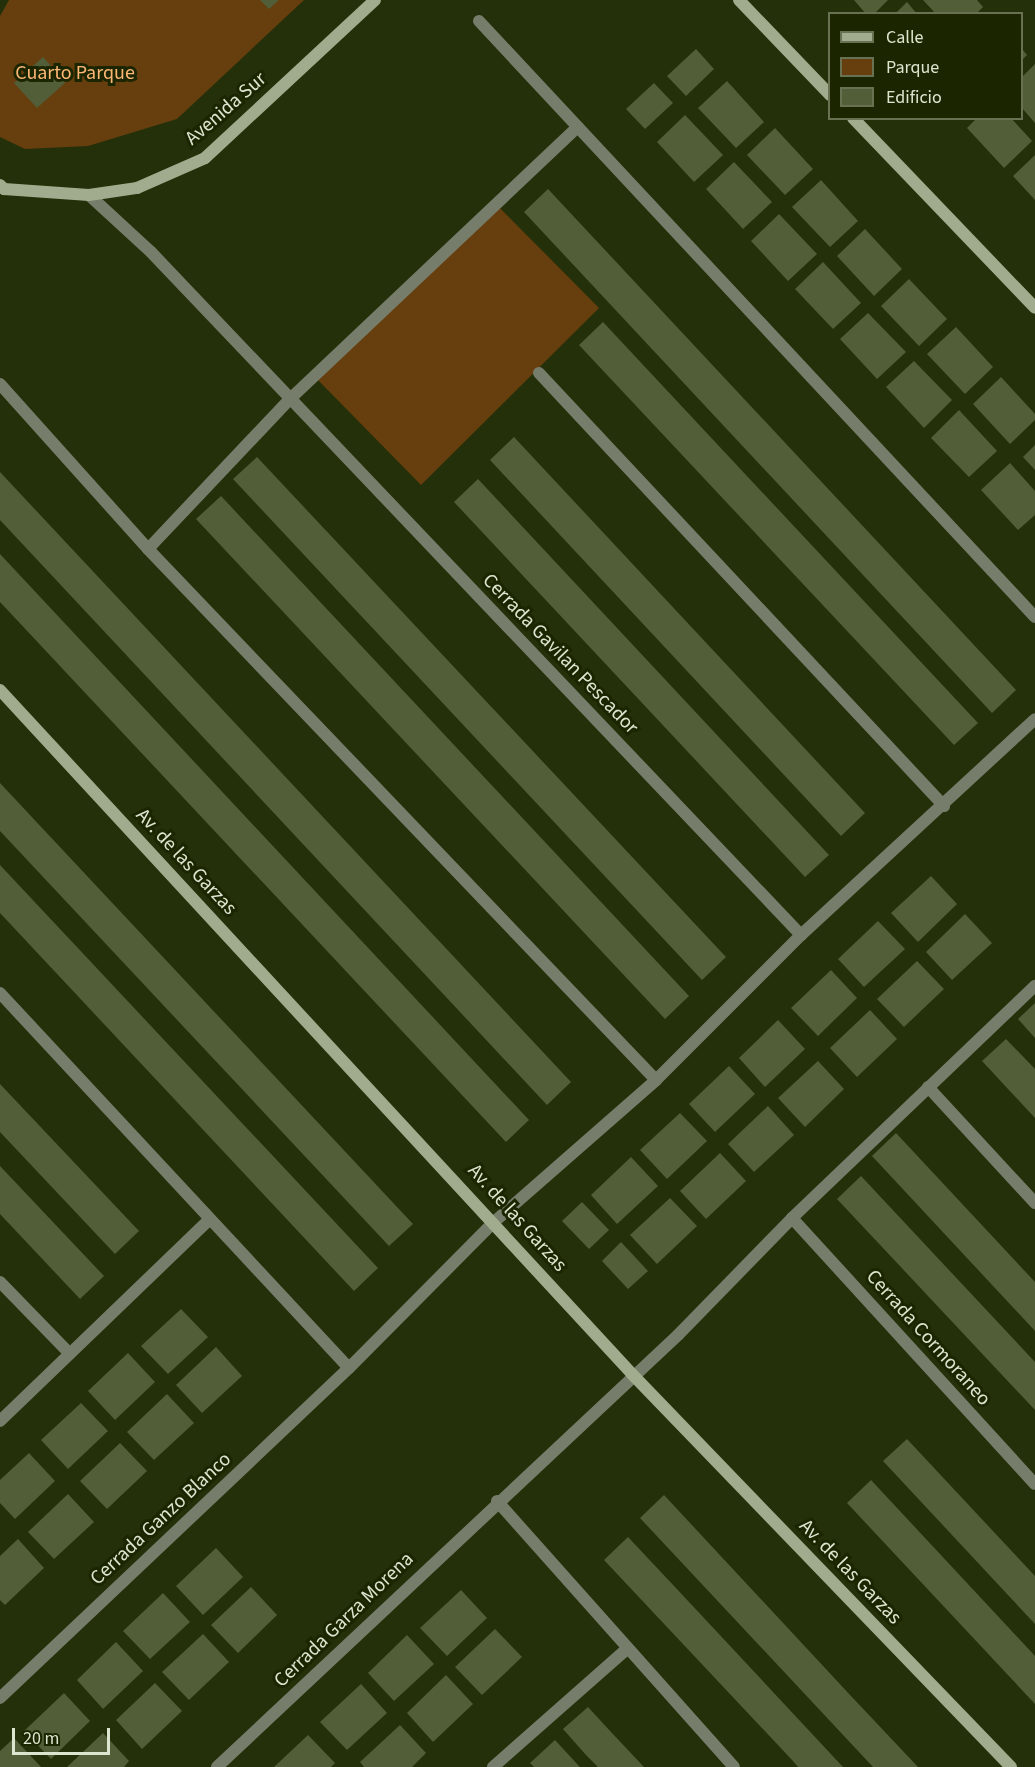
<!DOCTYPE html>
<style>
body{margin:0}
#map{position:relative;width:1035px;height:1767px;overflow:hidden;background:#243009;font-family:"Source Sans 3",sans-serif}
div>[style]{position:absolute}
.green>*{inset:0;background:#673e0e}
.building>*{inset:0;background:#515e37}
.street>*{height:12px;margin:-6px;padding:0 6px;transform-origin:6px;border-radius:6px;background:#767d6b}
.secondary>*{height:12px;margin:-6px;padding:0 6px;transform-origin:6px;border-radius:6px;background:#a1ac8f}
span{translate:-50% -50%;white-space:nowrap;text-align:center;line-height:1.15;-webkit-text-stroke:6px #1b2600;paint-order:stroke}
.park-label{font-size:20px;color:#fcb774}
.street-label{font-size:20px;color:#dce5cf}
.legend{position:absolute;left:828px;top:12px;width:195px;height:108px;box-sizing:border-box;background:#1b2600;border:2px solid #687253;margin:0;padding:8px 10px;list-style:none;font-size:18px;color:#dce5cf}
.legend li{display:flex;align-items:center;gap:12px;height:30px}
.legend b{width:30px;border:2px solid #687253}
.scale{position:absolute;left:12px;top:1728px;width:98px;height:27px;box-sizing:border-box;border:3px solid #dce5cf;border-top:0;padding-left:8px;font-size:18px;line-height:21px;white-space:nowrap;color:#dce5cf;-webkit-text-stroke:4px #1b2600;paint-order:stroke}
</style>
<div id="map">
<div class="green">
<div style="clip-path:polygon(9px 0,304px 0,177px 119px,88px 146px,25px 149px,0 137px,0 16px)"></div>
<div style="clip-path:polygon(492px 200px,599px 308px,421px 485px,315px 377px)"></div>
</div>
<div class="building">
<div style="clip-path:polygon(260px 0,279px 0,269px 9px)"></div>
<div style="clip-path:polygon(854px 0,888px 0,874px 14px,866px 14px)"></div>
<div style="clip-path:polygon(923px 0,977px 0,983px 7px,976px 14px,936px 14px)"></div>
<div style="clip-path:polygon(907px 2px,917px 14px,895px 14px)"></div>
<div style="clip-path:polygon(696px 49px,714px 69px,686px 96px,667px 76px)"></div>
<div style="clip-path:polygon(1022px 49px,1027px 55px,1022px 60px)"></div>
<div style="clip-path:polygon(43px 57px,66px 82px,37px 108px,14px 83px)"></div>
<div style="clip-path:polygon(1035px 64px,1035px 123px,1022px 108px,1022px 77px)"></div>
<div style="clip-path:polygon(727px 81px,764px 122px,736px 148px,698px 108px)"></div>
<div style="clip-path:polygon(654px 83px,673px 103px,645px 129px,626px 109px)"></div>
<div style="clip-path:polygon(685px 115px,723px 155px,694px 182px,657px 142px)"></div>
<div style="clip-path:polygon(977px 118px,1011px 118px,1032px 141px,1004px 168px,967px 128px)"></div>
<div style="clip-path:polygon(775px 128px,813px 169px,785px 195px,747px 155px)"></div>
<div style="clip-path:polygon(1035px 155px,1035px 200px,1013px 176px)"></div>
<div style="clip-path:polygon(734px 162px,772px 202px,743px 229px,706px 189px)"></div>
<div style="clip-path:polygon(821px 180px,858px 221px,830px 247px,792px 207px)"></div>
<div style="clip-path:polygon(548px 189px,1016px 690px,992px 713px,524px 212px)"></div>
<div style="clip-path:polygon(779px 214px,817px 254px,788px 281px,751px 241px)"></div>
<div style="clip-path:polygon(865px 229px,902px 269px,874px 296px,837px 256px)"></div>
<div style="clip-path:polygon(823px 262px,861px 303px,833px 329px,795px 289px)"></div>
<div style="clip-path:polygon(909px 279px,947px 319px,919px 346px,881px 306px)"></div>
<div style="clip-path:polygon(868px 313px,906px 352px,877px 379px,840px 339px)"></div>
<div style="clip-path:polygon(603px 322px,978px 723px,954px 745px,579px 345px)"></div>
<div style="clip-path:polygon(956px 327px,993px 367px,965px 394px,927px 354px)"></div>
<div style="clip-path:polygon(914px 361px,952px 400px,924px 428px,886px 387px)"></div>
<div style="clip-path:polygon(1001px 377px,1035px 414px,1035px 420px,1010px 444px,973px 404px)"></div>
<div style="clip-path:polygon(959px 410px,997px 451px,969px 477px,931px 438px)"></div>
<div style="clip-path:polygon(514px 437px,865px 813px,841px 836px,490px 460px)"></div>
<div style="clip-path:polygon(1035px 445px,1035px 470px,1023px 457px)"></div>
<div style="clip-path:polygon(257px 457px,726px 957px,702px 980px,233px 479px)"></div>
<div style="clip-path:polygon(1010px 463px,1035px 491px,1035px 515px,1018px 530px,981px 490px)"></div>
<div style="clip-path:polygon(0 472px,571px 1082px,547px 1105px,0 520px)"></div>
<div style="clip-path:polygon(478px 479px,829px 855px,805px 877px,454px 502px)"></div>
<div style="clip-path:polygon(221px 496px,689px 996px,665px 1019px,196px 519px)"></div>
<div style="clip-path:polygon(0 554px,529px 1120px,506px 1142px,0 602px)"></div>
<div style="clip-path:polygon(0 783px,413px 1224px,389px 1246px,0 831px)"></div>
<div style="clip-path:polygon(0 865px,378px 1268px,354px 1291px,0 913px)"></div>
<div style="clip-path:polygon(931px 876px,957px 904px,918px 942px,891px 913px)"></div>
<div style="clip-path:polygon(965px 914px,992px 943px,952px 980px,926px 952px)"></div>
<div style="clip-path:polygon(878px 921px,905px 949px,864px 987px,838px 959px)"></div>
<div style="clip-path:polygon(917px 961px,944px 989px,904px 1027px,877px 999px)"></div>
<div style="clip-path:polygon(831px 970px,857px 998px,818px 1036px,791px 1008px)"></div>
<div style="clip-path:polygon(1035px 1003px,1035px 1038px,1018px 1019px)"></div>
<div style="clip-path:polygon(870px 1010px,897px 1039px,857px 1077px,830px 1048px)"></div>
<div style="clip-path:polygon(778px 1020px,805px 1049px,765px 1087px,739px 1058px)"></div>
<div style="clip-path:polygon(1006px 1039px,1035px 1069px,1035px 1118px,982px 1061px)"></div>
<div style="clip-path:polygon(818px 1061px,844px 1089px,805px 1127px,778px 1098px)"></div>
<div style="clip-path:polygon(729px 1066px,755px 1094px,715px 1132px,689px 1104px)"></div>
<div style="clip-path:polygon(0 1084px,139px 1231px,115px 1254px,0 1132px)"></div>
<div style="clip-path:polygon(768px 1106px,794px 1135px,754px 1172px,728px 1144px)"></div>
<div style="clip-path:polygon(680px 1113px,707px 1141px,667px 1179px,640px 1150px)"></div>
<div style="clip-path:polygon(896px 1133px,1035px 1282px,1035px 1331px,872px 1156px)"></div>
<div style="clip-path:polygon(720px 1153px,746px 1181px,706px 1219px,680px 1191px)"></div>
<div style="clip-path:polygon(631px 1157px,658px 1186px,617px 1224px,591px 1195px)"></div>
<div style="clip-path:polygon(0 1166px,104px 1276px,80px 1299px,0 1214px)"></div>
<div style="clip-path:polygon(861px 1176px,1035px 1362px,1035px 1410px,837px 1199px)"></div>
<div style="clip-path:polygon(670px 1198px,697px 1226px,657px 1264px,630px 1235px)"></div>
<div style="clip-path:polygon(582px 1202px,609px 1230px,589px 1249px,562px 1221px)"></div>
<div style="clip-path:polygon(621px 1242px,648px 1271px,628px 1289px,602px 1261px)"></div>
<div style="clip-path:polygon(181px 1309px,208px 1337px,168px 1374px,141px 1346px)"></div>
<div style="clip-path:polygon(216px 1347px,242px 1376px,202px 1413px,176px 1385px)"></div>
<div style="clip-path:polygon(128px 1353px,155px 1382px,115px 1420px,88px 1391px)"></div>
<div style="clip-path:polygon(167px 1394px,194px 1423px,154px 1460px,127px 1432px)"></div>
<div style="clip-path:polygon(81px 1403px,108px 1431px,68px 1469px,41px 1440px)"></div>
<div style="clip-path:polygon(907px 1439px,1035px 1576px,1035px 1624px,883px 1461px)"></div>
<div style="clip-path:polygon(120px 1443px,147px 1471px,107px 1509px,80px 1481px)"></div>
<div style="clip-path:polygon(29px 1453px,55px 1481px,15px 1519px,0 1503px,0 1480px)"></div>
<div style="clip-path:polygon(871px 1480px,1035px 1656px,1035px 1704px,847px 1503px)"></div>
<div style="clip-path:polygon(68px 1494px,94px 1522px,54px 1559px,28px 1532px)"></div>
<div style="clip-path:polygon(664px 1495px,851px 1696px,918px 1767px,873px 1767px,757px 1643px,640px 1518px)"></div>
<div style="clip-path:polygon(628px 1537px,675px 1587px,843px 1767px,798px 1767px,792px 1760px,604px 1560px)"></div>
<div style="clip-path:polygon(18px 1539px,44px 1568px,5px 1605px,0 1600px,0 1556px)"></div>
<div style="clip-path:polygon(216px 1548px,243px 1577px,203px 1615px,176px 1586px)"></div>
<div style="clip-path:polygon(251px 1587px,277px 1615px,238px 1653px,211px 1625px)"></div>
<div style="clip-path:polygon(461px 1590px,487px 1618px,447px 1656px,420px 1628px)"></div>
<div style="clip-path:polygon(163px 1593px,190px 1622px,150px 1659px,123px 1631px)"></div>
<div style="clip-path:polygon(495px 1629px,522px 1657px,482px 1695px,455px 1667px)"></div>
<div style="clip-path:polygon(203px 1634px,229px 1662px,189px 1700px,162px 1672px)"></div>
<div style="clip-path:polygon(407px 1635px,434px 1664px,394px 1701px,368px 1673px)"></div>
<div style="clip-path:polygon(116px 1642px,143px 1671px,103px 1709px,77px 1680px)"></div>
<div style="clip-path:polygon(446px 1675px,473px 1704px,433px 1742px,407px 1713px)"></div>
<div style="clip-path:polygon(155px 1683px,182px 1711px,142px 1749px,116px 1720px)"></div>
<div style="clip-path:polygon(361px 1684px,387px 1713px,347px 1750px,320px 1722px)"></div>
<div style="clip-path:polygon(64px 1693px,90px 1721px,51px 1759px,24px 1731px)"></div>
<div style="clip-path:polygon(588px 1707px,611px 1732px,644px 1767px,598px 1767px,586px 1755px,563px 1729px)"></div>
<div style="clip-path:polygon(400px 1725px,426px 1753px,412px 1767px,364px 1767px,360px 1762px)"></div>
<div style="clip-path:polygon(103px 1733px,129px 1761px,124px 1767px,67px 1767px)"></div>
<div style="clip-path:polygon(308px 1735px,335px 1763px,331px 1767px,274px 1767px)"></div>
<div style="clip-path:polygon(14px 1738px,41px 1767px,0 1767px,0 1751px)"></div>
<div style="clip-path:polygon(555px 1740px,578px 1765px,580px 1767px,534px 1767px,530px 1763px)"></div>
</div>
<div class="street">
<div style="left:479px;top:21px;width:815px;rotate:46.99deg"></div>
<div style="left:89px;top:195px;width:84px;rotate:42.6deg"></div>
<div style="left:151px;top:252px;width:943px;rotate:46.42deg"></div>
<div style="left:539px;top:373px;width:593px;rotate:46.91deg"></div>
<div style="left:0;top:384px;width:222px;rotate:48.1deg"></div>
<div style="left:148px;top:549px;width:735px;rotate:46.27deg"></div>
<div style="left:148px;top:549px;width:207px;rotate:-46.6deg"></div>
<div style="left:290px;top:399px;width:396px;rotate:-43.4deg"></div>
<div style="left:0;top:993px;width:512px;rotate:47.06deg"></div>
<div style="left:928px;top:1087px;width:158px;rotate:47.3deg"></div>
<div style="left:792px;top:1218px;width:360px;rotate:47.6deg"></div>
<div style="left:0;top:1282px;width:100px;rotate:45.8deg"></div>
<div style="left:0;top:1421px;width:290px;rotate:-43.9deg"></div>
<div style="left:497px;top:1501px;width:356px;rotate:48.3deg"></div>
<div style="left:0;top:1698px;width:480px;rotate:-43.4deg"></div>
<div style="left:349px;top:1368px;width:206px;rotate:-45.2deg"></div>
<div style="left:494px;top:1222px;width:215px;rotate:-41.2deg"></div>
<div style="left:656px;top:1080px;width:205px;rotate:-45deg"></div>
<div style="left:801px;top:935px;width:318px;rotate:-42.7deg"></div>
<div style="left:217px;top:1767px;width:632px;rotate:-43.14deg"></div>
<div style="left:678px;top:1335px;width:163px;rotate:-45.7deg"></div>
<div style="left:792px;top:1218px;width:336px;rotate:-43.7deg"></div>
<div style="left:493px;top:1767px;width:179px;rotate:-41.4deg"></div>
</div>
<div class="secondary">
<div style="left:739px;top:0;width:132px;rotate:46.2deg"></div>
<div style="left:853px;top:118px;width:263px;rotate:46.2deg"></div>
<div style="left:0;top:185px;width:6px;rotate:45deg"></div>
<div style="left:4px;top:189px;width:85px;rotate:4deg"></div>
<div style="left:89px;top:195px;width:49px;rotate:-8.3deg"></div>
<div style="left:137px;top:188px;width:74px;rotate:-23.8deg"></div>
<div style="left:205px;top:158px;width:232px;rotate:-42.9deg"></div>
<div style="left:0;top:690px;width:931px;rotate:47.26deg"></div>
<div style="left:632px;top:1374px;width:546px;rotate:46.04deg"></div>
</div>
<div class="park-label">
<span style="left:75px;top:73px">Cuarto Parque</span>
</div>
<div class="street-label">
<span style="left:226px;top:109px;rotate:-41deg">Avenida Sur</span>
<span style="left:560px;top:654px;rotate:46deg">Cerrada Gavilan Pescador</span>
<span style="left:186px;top:862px;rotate:47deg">Av. de las Garzas</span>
<span style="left:517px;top:1218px;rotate:48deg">Av. de las Garzas</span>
<span style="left:928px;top:1338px;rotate:48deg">Cerrada Cormoraneo</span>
<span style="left:161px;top:1519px;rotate:-43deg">Cerrada Ganzo Blanco</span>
<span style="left:850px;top:1572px;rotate:46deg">Av. de las Garzas</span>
<span style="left:344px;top:1620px;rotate:-44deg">Cerrada Garza Morena</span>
</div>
<ul class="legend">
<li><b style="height:8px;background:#a1ac8f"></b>Calle</li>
<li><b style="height:16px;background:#673e0e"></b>Parque</li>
<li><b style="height:16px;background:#515e37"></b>Edificio</li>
</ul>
<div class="scale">20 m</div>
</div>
